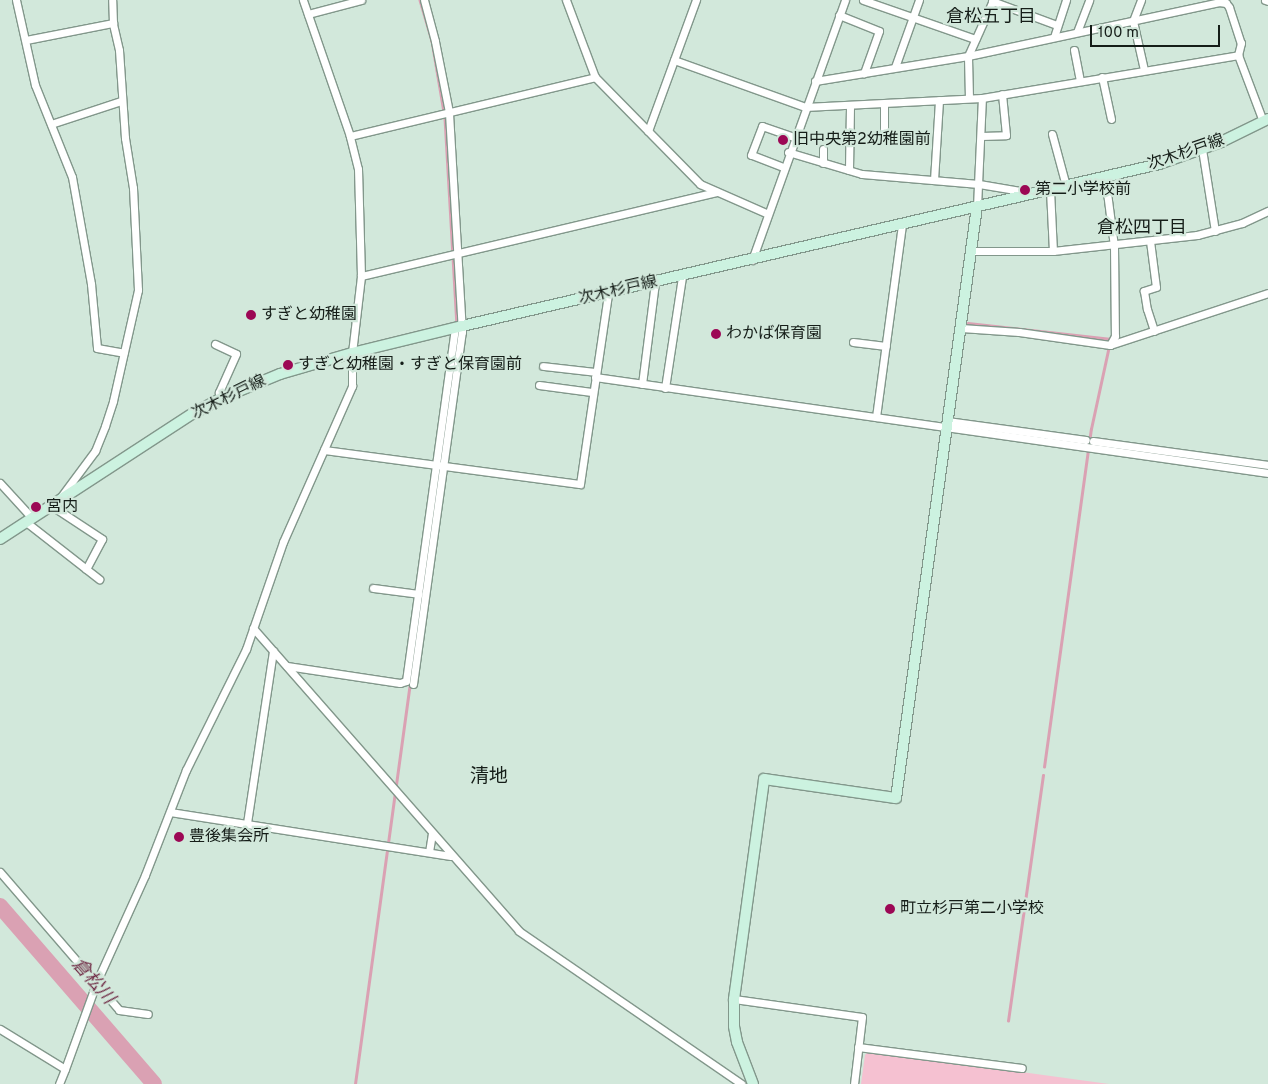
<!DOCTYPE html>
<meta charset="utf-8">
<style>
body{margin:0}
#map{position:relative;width:1268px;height:1084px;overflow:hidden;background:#d2e8db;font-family:Overpass,"Noto Sans JP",sans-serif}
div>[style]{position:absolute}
.green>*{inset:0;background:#f5c1d1}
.stream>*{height:2.5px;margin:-1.25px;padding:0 1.25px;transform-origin:1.25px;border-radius:1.25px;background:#daa1b3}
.river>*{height:16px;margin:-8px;padding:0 8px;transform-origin:8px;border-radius:8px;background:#daa1b3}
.roads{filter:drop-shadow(1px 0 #82978b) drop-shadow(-1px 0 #82978b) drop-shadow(0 1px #82978b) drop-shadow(0 -1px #82978b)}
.street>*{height:7px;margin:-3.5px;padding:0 3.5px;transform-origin:3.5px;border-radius:3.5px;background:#fff}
.secondary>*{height:10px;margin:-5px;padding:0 5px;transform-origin:5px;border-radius:5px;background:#ccf2e0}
.dots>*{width:14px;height:14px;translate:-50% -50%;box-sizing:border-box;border:2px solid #d2e8db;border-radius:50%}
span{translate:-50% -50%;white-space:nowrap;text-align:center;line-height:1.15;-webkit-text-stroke:4.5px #d2e8db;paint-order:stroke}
.poi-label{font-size:16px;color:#151d18}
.left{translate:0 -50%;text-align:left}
.street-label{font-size:16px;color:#151d18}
.neighbourhood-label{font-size:18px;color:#151d18}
.water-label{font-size:18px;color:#702c46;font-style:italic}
.quarter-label{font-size:19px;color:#151d18}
.scale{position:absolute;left:1090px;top:25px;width:130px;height:22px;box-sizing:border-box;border:2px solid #151d18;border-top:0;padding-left:6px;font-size:15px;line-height:18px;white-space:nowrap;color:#151d18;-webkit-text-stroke:4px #d2e8db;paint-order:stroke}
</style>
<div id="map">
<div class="green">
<div style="clip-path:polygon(869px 1051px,1109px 1084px,861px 1084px,865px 1055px)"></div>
</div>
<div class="stream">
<div style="left:420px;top:0;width:43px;rotate:73.7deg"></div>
<div style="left:432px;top:41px;width:78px;rotate:80.4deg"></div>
<div style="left:445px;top:118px;width:207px;rotate:86.7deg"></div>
<div style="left:968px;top:323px;width:144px;rotate:6.4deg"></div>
<div style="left:429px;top:546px;width:198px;rotate:-82.2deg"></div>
<div style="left:1044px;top:767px;width:341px;rotate:-82.1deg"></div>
<div style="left:1091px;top:429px;width:85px;rotate:-77.8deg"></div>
<div style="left:1008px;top:1021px;width:248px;rotate:-81.9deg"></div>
<div style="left:355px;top:1084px;width:406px;rotate:-82.2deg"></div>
</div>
<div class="river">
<div style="left:0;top:906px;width:235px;rotate:49.1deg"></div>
</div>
<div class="roads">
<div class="street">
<div style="left:16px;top:0;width:87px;rotate:77.4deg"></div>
<div style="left:35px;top:85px;width:99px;rotate:68.1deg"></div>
<div style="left:72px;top:177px;width:109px;rotate:79.9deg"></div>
<div style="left:91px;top:284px;width:64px;rotate:84.6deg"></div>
<div style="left:97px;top:348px;width:27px;rotate:10deg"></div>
<div style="left:566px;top:0;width:82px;rotate:69.4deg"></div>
<div style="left:595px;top:77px;width:150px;rotate:45.5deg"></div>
<div style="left:700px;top:184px;width:72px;rotate:23.7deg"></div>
<div style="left:863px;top:0;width:119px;rotate:19.2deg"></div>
<div style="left:1141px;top:0;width:22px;rotate:111deg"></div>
<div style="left:1133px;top:21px;width:50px;rotate:77.3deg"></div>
<div style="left:1265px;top:0;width:3px;rotate:18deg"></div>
<div style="left:992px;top:1px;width:69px;rotate:20.3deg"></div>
<div style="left:308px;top:14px;width:55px;rotate:-14.8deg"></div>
<div style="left:839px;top:15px;width:43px;rotate:21.8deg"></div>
<div style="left:879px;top:31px;width:45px;rotate:109.7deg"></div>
<div style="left:1077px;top:32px;width:34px;rotate:-69deg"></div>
<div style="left:1054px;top:37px;width:39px;rotate:-72deg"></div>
<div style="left:26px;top:40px;width:89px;rotate:-11.1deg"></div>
<div style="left:1074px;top:50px;width:31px;rotate:79deg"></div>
<div style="left:674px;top:60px;width:139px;rotate:19.7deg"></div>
<div style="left:805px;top:107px;width:177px;rotate:-2.9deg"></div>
<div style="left:982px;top:98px;width:260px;rotate:-9.5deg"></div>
<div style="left:1238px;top:55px;width:71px;rotate:69.3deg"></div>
<div style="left:895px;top:67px;width:71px;rotate:-70.3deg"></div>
<div style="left:1102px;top:77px;width:43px;rotate:77.9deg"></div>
<div style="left:815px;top:81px;width:155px;rotate:-9.3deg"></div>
<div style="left:968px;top:56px;width:257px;rotate:-12.1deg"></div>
<div style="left:1219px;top:2px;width:7px;rotate:8deg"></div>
<div style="left:1226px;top:3px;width:5px;rotate:53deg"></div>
<div style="left:1229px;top:7px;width:38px;rotate:72deg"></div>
<div style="left:1241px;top:43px;width:12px;rotate:104deg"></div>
<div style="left:969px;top:98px;width:42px;rotate:-91.4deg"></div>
<div style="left:968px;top:56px;width:61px;rotate:-65.9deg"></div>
<div style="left:51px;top:124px;width:74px;rotate:-18.2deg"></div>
<div style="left:884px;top:129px;width:25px;rotate:-90deg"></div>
<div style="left:648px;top:131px;width:140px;rotate:-69.9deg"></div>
<div style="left:1052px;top:134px;width:54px;rotate:74.9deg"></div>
<div style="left:350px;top:136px;width:252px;rotate:-13.5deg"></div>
<div style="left:981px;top:136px;width:25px;rotate:-2deg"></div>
<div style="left:1006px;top:135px;width:41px;rotate:-95.6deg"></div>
<div style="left:823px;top:149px;width:14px;rotate:90deg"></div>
<div style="left:1202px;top:149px;width:83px;rotate:81deg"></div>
<div style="left:788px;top:152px;width:77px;rotate:16.6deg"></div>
<div style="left:862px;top:174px;width:117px;rotate:4.9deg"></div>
<div style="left:979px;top:184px;width:49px;rotate:9.5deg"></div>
<div style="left:783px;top:167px;width:34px;rotate:-159deg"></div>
<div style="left:751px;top:155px;width:31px;rotate:-69deg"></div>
<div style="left:762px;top:126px;width:34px;rotate:19deg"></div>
<div style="left:849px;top:170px;width:64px;rotate:-89.1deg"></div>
<div style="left:1105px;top:177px;width:70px;rotate:82.6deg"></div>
<div style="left:1114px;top:246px;width:90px;rotate:89.4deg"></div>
<div style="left:1115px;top:336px;width:10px;rotate:119deg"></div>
<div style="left:934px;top:180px;width:80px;rotate:-86.4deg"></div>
<div style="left:1050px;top:190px;width:61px;rotate:87.2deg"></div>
<div style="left:977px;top:207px;width:109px;rotate:-87.4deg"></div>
<div style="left:1150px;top:241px;width:46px;rotate:82.6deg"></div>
<div style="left:1156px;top:287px;width:13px;rotate:162deg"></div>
<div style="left:1144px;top:291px;width:18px;rotate:81deg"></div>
<div style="left:1147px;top:309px;width:23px;rotate:72deg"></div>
<div style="left:971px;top:251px;width:82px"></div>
<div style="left:1053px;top:251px;width:145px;rotate:-6.3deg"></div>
<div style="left:1197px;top:235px;width:47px;rotate:-14.9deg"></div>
<div style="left:1242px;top:223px;width:29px;rotate:-25deg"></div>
<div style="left:752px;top:260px;width:276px;rotate:-70.3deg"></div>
<div style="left:361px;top:276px;width:365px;rotate:-13.3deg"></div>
<div style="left:961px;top:328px;width:58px;rotate:3.9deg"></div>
<div style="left:1019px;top:332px;width:92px;rotate:8.1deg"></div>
<div style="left:1110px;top:345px;width:166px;rotate:-18.2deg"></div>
<div style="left:853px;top:342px;width:33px;rotate:7deg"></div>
<div style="left:215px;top:344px;width:23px;rotate:25deg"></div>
<div style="left:236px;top:354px;width:42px;rotate:114.1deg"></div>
<div style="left:219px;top:392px;width:7px;rotate:63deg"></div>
<div style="left:543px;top:366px;width:53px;rotate:6.5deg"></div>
<div style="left:595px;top:377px;width:680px;rotate:8.12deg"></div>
<div style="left:642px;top:384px;width:102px;rotate:-82.7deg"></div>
<div style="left:539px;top:385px;width:53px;rotate:7.5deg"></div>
<div style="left:665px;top:388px;width:112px;rotate:-81.3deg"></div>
<div style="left:876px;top:417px;width:194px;rotate:-82.3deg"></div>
<div style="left:947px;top:421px;width:140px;rotate:7.8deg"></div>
<div style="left:1093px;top:441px;width:177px;rotate:7.8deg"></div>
<div style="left:324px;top:450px;width:258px;rotate:7.6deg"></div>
<div style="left:580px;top:484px;width:192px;rotate:-81.6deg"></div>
<div style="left:0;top:483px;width:47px;rotate:47.6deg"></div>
<div style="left:60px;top:498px;width:59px;rotate:-53.3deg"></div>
<div style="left:95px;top:451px;width:27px;rotate:-68deg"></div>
<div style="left:105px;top:426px;width:26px;rotate:-72deg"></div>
<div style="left:113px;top:401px;width:114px;rotate:-77.3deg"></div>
<div style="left:138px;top:290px;width:102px;rotate:-92.8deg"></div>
<div style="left:133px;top:188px;width:51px;rotate:-99.1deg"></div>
<div style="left:125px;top:138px;width:88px;rotate:-93.9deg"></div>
<div style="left:119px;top:50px;width:28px;rotate:-103deg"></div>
<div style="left:113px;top:23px;width:23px;rotate:-92deg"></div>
<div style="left:52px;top:506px;width:60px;rotate:33.4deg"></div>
<div style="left:102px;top:539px;width:34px;rotate:118deg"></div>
<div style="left:26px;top:522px;width:93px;rotate:38deg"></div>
<div style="left:373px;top:588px;width:46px;rotate:7.4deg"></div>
<div style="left:253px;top:628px;width:403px;rotate:48.7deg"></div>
<div style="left:519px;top:931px;width:270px;rotate:34.5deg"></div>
<div style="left:287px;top:666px;width:114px;rotate:8.6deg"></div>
<div style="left:400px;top:683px;width:6px;rotate:-18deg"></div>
<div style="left:406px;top:681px;width:356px;rotate:-82.1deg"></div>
<div style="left:413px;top:684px;width:355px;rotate:-82.1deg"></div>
<div style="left:462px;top:332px;width:220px;rotate:-93.4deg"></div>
<div style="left:449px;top:112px;width:72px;rotate:-101.2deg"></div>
<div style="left:435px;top:41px;width:42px;rotate:-105deg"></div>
<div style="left:170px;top:812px;width:284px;rotate:8.9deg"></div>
<div style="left:247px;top:823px;width:174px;rotate:-81.4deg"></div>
<div style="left:429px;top:852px;width:18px;rotate:-81deg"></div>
<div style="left:0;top:872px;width:182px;rotate:49.2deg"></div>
<div style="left:119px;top:1010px;width:29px;rotate:8deg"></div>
<div style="left:734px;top:999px;width:129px;rotate:8deg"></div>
<div style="left:862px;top:1017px;width:67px;rotate:96.8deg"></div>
<div style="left:0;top:1029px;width:76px;rotate:31.6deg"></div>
<div style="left:65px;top:1069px;width:94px;rotate:-70deg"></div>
<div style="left:97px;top:981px;width:116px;rotate:-65.6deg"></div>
<div style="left:145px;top:875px;width:113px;rotate:-68.7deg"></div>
<div style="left:186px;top:770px;width:135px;rotate:-63.6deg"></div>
<div style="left:246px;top:649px;width:113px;rotate:-70.9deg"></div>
<div style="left:283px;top:542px;width:171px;rotate:-66.1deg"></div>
<div style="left:352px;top:386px;width:33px;rotate:-90deg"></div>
<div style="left:352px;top:353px;width:78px;rotate:-83.3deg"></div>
<div style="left:361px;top:276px;width:107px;rotate:-91.6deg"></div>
<div style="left:358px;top:169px;width:34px;rotate:-104deg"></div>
<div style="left:350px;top:136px;width:144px;rotate:-109.1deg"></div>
<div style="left:858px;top:1047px;width:165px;rotate:7.3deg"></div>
<div style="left:59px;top:1084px;width:16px;rotate:-68deg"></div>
</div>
<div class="secondary">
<div style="left:0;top:539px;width:229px;rotate:-33.1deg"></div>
<div style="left:192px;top:414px;width:34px;rotate:-28deg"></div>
<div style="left:222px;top:398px;width:63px;rotate:-22.5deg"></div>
<div style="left:280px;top:374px;width:75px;rotate:-16.3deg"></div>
<div style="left:352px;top:353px;width:113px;rotate:-13.8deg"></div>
<div style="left:462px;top:326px;width:716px;rotate:-13.08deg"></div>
<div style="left:1159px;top:164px;width:66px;rotate:-19.5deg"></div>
<div style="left:1221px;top:142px;width:52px;rotate:-26.1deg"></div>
<div style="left:753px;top:1084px;width:45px;rotate:-110.9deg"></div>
<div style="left:737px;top:1042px;width:16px;rotate:-101deg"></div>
<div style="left:734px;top:1026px;width:27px;rotate:-90deg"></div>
<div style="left:734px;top:999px;width:222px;rotate:-82.2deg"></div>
<div style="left:764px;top:779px;width:133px;rotate:8.2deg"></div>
<div style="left:896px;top:798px;width:597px;rotate:-82.2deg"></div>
</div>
</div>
<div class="dots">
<div style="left:783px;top:140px;background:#9c0855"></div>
<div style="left:1025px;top:190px;background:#9c0855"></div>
<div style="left:251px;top:315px;background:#9c0855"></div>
<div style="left:716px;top:334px;background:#9c0855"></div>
<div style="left:288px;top:365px;background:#9c0855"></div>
<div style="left:36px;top:507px;background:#9c0855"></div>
<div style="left:179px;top:837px;background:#9c0855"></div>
<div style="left:890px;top:909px;background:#9c0855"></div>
</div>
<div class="poi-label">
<span class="left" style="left:793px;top:140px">旧中央第2幼稚園前</span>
<span class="left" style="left:1035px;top:190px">第二小学校前</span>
<span class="left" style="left:261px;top:315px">すぎと幼稚園</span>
<span class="left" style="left:726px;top:334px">わかば保育園</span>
<span class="left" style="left:298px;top:365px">すぎと幼稚園・すぎと保育園前</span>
<span class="left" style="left:46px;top:507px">宮内</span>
<span class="left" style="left:189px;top:837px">豊後集会所</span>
<span class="left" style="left:900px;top:909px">町立杉戸第二小学校</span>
</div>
<div class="street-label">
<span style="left:1186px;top:153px;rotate:-19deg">次木杉戸線</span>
<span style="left:618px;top:291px;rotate:-13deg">次木杉戸線</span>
<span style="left:229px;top:398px;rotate:-26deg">次木杉戸線</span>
</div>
<div class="neighbourhood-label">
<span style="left:991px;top:18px">倉松五丁目</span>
<span style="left:1142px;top:229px">倉松四丁目</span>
</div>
<div class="water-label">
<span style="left:92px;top:982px;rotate:49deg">倉松川</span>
</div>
<div class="quarter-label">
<span style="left:489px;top:778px">清地</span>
</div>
<div class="scale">100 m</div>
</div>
